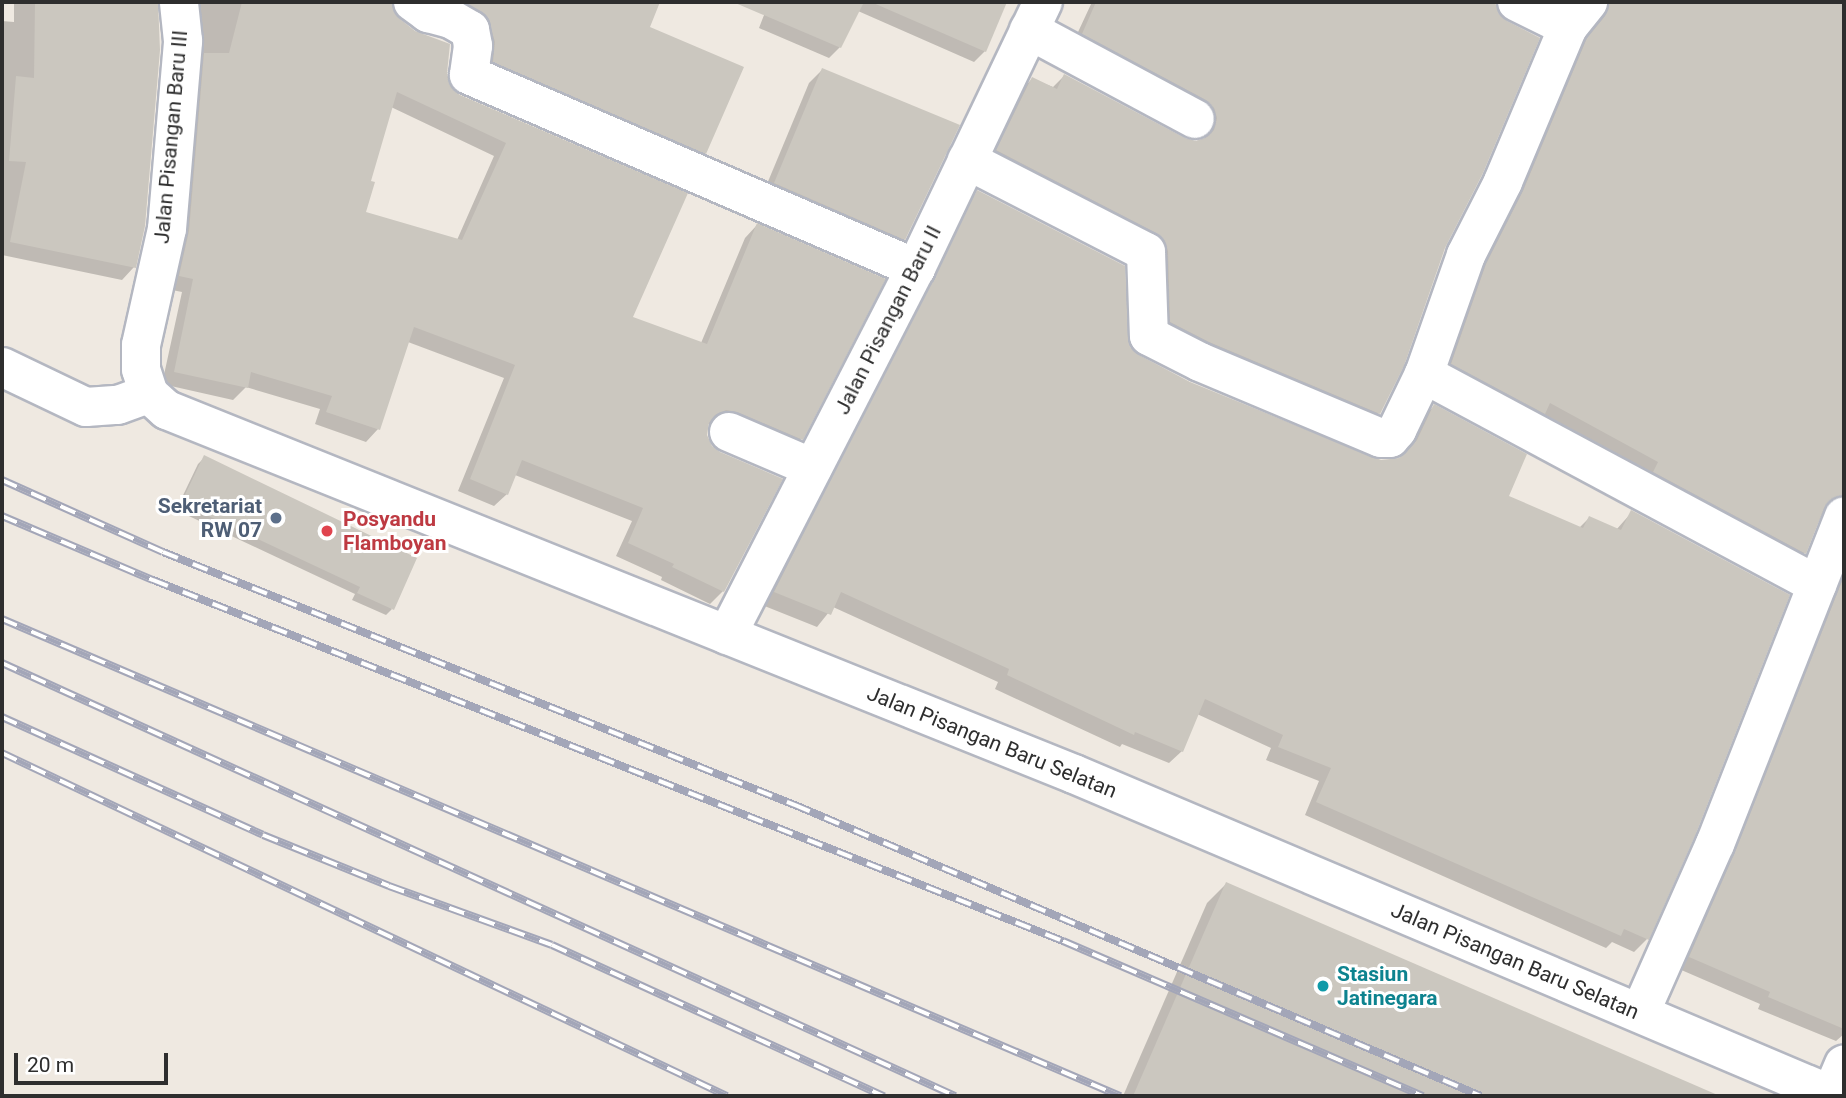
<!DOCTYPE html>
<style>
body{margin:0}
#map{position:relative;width:1846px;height:1098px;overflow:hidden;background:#efe9e1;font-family:Roboto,sans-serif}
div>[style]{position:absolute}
.shadow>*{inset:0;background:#0003}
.building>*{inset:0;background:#cbc7bf}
.roads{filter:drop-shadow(2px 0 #b4b7c1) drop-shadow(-2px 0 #b4b7c1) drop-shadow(0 2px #b4b7c1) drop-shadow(0 -2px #b4b7c1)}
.minor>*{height:38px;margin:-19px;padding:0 19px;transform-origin:19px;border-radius:19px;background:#fff}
.rail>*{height:8px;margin-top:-4px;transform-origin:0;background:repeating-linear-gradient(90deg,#fff 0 16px,#a3a6b8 0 32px);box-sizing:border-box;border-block:2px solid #a3a6b8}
.dots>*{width:19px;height:19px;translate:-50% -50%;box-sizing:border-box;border:4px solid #fff;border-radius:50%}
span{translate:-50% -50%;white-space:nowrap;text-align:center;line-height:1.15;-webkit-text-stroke:6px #fff;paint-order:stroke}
.street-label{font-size:21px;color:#2e2e2e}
.service-label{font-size:21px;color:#4e5e75;font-weight:700}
.right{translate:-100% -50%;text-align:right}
.health-label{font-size:21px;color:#be3a42;font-weight:700}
.left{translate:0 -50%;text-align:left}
.culture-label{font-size:21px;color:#0d838f;font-weight:700}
.frame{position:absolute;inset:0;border:4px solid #2e2e2e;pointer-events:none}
.scale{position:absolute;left:14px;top:1053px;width:154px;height:32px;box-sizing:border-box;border:4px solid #2e2e2e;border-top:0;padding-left:9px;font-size:21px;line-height:24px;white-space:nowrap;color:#2e2e2e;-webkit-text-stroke:5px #fff;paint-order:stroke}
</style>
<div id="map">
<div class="shadow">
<div style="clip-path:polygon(14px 2px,157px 2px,159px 41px,134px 267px,122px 280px,2px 255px,2px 21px,14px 22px)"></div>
<div style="clip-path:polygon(evenodd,184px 2px,390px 2px,391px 11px,446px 72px,448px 86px,459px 97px,686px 194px,631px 318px,701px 343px,745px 238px,757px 225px,801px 439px,789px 452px,724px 424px,707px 424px,706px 436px,723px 591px,710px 604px,661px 580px,662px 577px,616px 556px,632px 521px,515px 475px,507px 494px,494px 506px,458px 491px,504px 378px,408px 342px,378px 429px,366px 442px,315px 424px,320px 409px,246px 387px,233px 400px,162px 384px,182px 292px,167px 289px,184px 2px,391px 107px,494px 156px,457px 240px,364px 213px,369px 182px,391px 107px)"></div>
<div style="clip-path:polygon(419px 2px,658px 2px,647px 27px,705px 152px,692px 165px,481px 74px)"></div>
<div style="clip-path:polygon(769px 2px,1006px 2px,985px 51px,974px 62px,858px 11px,840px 47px,829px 58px,759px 28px)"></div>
<div style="clip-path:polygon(1092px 2px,1494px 2px,1444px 247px,1379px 413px,1368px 424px,1160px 334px,1157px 263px,986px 162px,1021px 90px,1032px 79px,1053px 87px,1064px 76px,1184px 140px,1195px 143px,1204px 140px,1206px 132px,1072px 45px)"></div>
<div style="clip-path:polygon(1594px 2px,1844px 2px,1844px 511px,1825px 508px,1804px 553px,1793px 565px,1441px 375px,1475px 277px,1576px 52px,1594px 28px,1599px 17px)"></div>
<div style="clip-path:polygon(822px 70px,904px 239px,891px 251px,762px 196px,809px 83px)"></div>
<div style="clip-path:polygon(978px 192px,1138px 357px,1189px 383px,1381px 462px,1399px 460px,1404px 455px,1421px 419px,1434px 406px,1506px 497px,1579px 528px,1589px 518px,1616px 530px,1632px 512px,1647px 939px,1634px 952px,1612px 942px,1606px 948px,1305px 815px,1319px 781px,1266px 760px,1271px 748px,1197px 714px,1182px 751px,1169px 763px,1122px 744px,1120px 747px,995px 689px,998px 682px,833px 607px,817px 627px,762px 605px,965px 205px)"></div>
<div style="clip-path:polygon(205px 457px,392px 609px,386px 615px,352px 600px,355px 594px,176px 510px,198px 464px)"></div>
<div style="clip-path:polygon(1844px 562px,1844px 1034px,1836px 1041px,1758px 1009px,1760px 1004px,1679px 969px)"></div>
<div style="clip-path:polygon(1226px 884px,1704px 1091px,1702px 1096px,1123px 1096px,1207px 903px)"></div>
</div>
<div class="building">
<div style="clip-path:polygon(35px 2px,158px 2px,160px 50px,145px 226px,136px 268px,10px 242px,26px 162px,9px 161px,16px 76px,34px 78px)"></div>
<div style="clip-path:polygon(evenodd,242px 2px,391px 2px,400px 19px,415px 31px,450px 44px,447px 73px,450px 85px,460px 95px,688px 193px,633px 317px,707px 344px,757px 223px,886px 279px,803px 440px,737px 412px,726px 410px,715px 415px,709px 423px,707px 435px,712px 446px,720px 452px,783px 479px,724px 592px,672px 567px,674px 564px,628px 543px,643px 508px,522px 460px,508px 495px,470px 479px,515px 365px,414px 327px,380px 430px,326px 412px,332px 396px,251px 372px,248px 388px,174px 372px,193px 279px,179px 276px,189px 231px,204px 53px,229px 53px,242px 2px,397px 92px,506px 143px,462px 240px,366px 212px,375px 182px,371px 181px,397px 92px)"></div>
<div style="clip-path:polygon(465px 2px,660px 2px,650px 27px,744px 67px,706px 154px,493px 62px,495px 42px,488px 18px)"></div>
<div style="clip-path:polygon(733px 2px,864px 2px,841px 48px)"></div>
<div style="clip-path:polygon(871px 2px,1007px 2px,986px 52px)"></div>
<div style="clip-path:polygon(1096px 2px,1495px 2px,1499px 14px,1507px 21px,1540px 38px,1483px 173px,1445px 248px,1404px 366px,1380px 414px,1209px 342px,1170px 322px,1168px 251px,1164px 240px,1156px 233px,996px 150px,1032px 77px,1057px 89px,1064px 74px,1185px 138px,1196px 141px,1207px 137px,1214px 130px,1217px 118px,1214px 108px,1206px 100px,1082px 34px)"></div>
<div style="clip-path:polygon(1609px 2px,1844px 2px,1844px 496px,1831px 500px,1824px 508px,1806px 554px,1653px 472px,1658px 462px,1550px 403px,1545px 414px,1451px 364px,1486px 264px,1523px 191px,1587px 38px,1605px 16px)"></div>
<div style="clip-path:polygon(822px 68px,960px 125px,905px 240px,774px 183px)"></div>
<div style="clip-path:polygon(977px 190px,1125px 266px,1130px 347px,1139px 355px,1190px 382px,1381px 460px,1399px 458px,1406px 452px,1417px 440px,1434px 404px,1527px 454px,1509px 496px,1583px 528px,1589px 516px,1621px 530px,1631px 510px,1790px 595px,1695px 836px,1649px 940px,1624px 929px,1621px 936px,1316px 802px,1331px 768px,1278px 747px,1283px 735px,1205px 699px,1183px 752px,1135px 732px,1134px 735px,1007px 675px,1009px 669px,841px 592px,831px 615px,774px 592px)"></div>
<div style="clip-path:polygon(204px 455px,417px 558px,394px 610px,357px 593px,360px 587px,181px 503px)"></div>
<div style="clip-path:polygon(1844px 576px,1844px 1029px,1768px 997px,1770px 992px,1689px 957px,1735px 852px)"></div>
<div style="clip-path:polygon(1226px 882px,1720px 1096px,1133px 1096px)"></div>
</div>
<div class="roads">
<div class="minor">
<div style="left:413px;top:2px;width:19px;rotate:36deg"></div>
<div style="left:428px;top:13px;width:24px;rotate:15deg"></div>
<div style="left:451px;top:19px;width:22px;rotate:30deg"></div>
<div style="left:470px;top:30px;width:16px;rotate:79deg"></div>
<div style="left:473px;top:46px;width:29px;rotate:98deg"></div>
<div style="left:469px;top:75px;width:487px;rotate:23.4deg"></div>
<div style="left:1517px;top:2px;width:57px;rotate:26.1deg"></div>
<div style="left:1568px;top:27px;width:32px;rotate:-51deg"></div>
<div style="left:1568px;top:27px;width:168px;rotate:112.8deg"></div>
<div style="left:1503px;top:182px;width:82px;rotate:116.9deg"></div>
<div style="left:1466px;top:255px;width:126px;rotate:109.4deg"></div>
<div style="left:1424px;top:374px;width:446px;rotate:28.2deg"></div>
<div style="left:1029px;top:30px;width:188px;rotate:28.2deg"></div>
<div style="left:967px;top:160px;width:201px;rotate:27.2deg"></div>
<div style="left:1146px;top:252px;width:84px;rotate:88deg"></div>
<div style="left:1149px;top:336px;width:57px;rotate:27deg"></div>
<div style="left:1200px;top:362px;width:196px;rotate:22.8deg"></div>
<div style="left:1381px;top:438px;width:9px"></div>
<div style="left:1390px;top:438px;width:11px;rotate:-49deg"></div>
<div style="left:1397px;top:430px;width:62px;rotate:-64.3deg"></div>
<div style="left:2px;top:367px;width:93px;rotate:25.5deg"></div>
<div style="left:86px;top:407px;width:32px;rotate:-4deg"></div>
<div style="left:118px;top:405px;width:33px;rotate:-20deg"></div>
<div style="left:149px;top:394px;width:24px;rotate:42deg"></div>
<div style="left:167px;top:410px;width:977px;rotate:21.87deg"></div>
<div style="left:1074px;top:774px;width:825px;rotate:22.96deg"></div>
<div style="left:149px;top:394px;width:26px;rotate:-108deg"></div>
<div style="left:141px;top:369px;width:24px;rotate:-90deg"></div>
<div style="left:141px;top:345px;width:119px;rotate:-77.4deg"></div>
<div style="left:167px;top:229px;width:189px;rotate:-85.1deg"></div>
<div style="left:183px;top:41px;width:39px;rotate:-96deg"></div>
<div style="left:729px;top:432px;width:91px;rotate:23.2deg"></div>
<div style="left:727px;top:635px;width:413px;rotate:-62.8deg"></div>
<div style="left:916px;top:268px;width:295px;rotate:-64.5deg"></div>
<div style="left:1640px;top:1013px;width:185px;rotate:-66.1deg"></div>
<div style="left:1715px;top:844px;width:352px;rotate:-68.5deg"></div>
<div style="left:1831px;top:1095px;width:33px;rotate:-67deg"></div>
</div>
</div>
<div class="rail">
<div style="left:2px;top:480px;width:176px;rotate:24.1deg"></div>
<div style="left:163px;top:552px;width:681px;rotate:21.82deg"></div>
<div style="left:795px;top:805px;width:745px;rotate:22.99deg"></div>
<div style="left:2px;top:516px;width:164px;rotate:23deg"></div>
<div style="left:153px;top:580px;width:979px;rotate:21.64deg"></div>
<div style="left:1063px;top:941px;width:392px;rotate:23.3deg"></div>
<div style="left:2px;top:619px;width:1216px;rotate:23.11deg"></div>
<div style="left:2px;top:663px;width:1047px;rotate:24.43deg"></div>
<div style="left:2px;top:717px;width:286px;rotate:24.3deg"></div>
<div style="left:263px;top:835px;width:136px;rotate:22deg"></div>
<div style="left:389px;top:886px;width:173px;rotate:19.9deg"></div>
<div style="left:552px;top:945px;width:365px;rotate:24.5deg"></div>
<div style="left:2px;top:753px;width:802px;rotate:25.32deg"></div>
</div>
<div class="dots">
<div style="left:276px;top:518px;background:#5c6f8a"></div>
<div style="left:327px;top:531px;background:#e0444e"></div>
<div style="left:1323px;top:986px;background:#0f9aa8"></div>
</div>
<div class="street-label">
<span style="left:171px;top:137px;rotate:-85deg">Jalan Pisangan Baru III</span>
<span style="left:888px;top:320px;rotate:-63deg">Jalan Pisangan Baru II</span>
<span style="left:992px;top:742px;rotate:22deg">Jalan Pisangan Baru Selatan</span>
<span style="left:1515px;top:961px;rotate:23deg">Jalan Pisangan Baru Selatan</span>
</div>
<div class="service-label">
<span class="right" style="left:262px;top:518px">Sekretariat<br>RW 07</span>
</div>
<div class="health-label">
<span class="left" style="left:343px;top:531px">Posyandu<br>Flamboyan</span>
</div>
<div class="culture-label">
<span class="left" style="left:1337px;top:986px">Stasiun<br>Jatinegara</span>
</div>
<div class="frame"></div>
<div class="scale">20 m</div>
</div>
